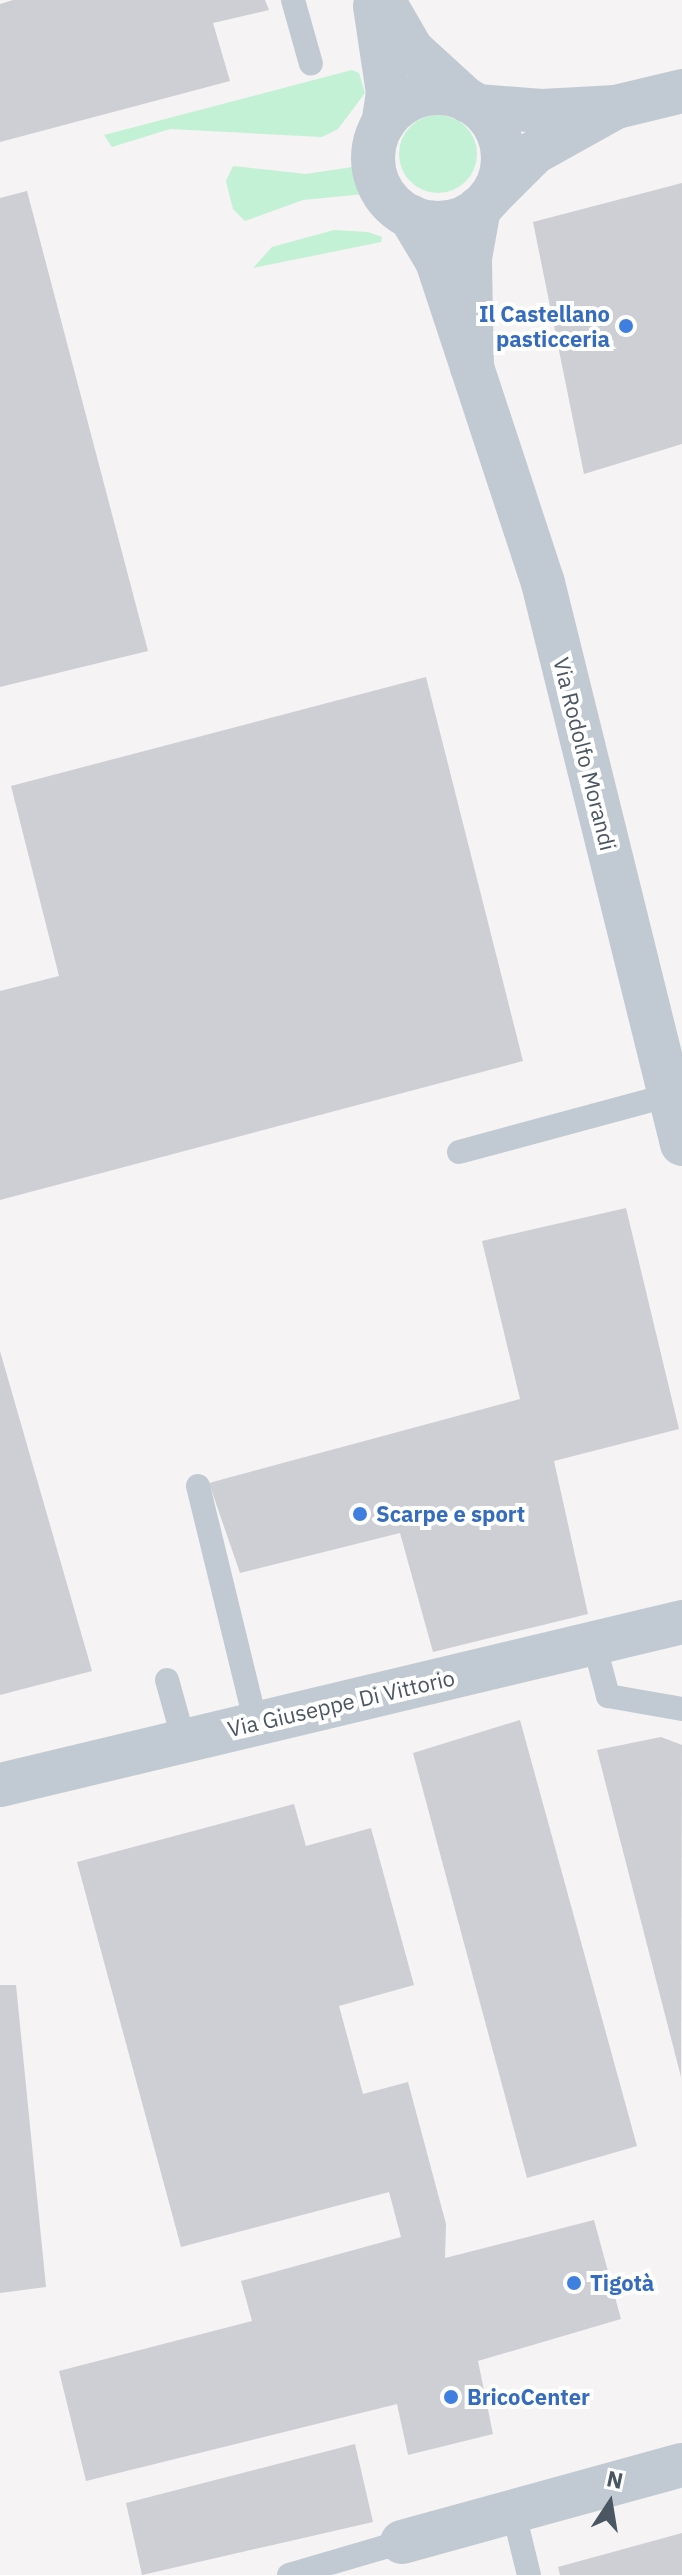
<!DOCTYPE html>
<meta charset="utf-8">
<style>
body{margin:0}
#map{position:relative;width:682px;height:2575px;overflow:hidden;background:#f5f3f3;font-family:"IBM Plex Sans",sans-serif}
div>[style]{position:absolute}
.green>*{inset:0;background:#c3f1d5}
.round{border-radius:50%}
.building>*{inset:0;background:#cdcfd5}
.service>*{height:24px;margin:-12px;padding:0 12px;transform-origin:12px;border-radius:12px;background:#c1cad2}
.minor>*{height:44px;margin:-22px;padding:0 22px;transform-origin:22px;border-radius:22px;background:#c1cad2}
.minor>.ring{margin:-22px;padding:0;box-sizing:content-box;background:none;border:44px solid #c1cad2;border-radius:50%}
.dots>*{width:22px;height:22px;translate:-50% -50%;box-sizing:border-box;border:4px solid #fff;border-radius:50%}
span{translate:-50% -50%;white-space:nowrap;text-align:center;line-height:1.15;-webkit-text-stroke:8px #fff;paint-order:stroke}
.shop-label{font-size:22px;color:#366cbe;font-weight:700}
.right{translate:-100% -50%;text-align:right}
.left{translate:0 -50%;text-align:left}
.street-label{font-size:22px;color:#4a5661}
.north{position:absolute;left:570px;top:2463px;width:80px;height:80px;-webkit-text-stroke:6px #fff;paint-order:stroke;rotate:12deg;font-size:22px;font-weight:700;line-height:32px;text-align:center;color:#4a5661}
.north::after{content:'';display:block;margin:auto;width:28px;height:36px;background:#4a5661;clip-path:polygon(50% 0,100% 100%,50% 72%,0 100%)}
</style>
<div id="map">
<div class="green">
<div style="clip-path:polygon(352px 70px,359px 73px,365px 93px,338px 129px,322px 137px,170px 129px,112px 147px,104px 135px)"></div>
<div class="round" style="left:399px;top:115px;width:78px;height:78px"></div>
<div style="clip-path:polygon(233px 166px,306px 174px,352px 167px,364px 194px,303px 200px,245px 221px,233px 209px,226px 181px)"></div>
<div style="clip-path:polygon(334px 230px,368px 232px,382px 237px,381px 242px,253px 268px,272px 247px)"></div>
</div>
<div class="building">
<div style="clip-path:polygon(13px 0,265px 0,269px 10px,213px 23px,230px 81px,0 142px,0 4px)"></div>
<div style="clip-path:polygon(682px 183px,682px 444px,584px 474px,533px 222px)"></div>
<div style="clip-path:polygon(27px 191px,148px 651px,0 687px,0 198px)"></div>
<div style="clip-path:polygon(426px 677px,523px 1061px,0 1200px,0 991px,59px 976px,11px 786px)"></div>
<div style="clip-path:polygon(626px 1208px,679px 1429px,554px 1461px,588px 1614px,433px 1652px,400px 1533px,240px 1573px,209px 1483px,520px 1399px,482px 1241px)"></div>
<div style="clip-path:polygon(0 1351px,92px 1671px,0 1695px)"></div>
<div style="clip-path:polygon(520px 1720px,637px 2146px,527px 2178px,413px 1753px)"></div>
<div style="clip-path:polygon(661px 1737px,682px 1745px,681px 2077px,597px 1750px)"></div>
<div style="clip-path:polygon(294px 1804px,306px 1846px,371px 1828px,414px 1985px,339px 2006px,363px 2094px,408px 2082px,446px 2224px,445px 2258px,594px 2220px,621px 2319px,478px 2361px,493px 2434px,408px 2455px,397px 2404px,86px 2481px,59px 2371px,252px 2321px,241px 2281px,401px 2237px,389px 2192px,181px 2247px,77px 1862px)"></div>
<div style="clip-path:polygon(0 1985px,16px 1985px,46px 2287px,0 2293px)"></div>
<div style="clip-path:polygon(355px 2444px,373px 2522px,142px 2575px,126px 2503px)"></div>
<div style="clip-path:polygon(682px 2533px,682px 2575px,560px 2575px,558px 2567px)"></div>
</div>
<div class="service">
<div style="left:293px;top:0;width:66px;rotate:74.3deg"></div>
<div style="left:459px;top:1152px;width:219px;rotate:-15.1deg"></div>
<div style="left:198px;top:1486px;width:245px;rotate:76.3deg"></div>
<div style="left:594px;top:1643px;width:55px;rotate:75.2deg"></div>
<div style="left:608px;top:1696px;width:75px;rotate:10deg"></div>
<div style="left:167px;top:1680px;width:63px;rotate:74.4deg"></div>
<div style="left:513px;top:2510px;width:67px;rotate:76.2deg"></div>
<div style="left:289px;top:2575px;width:118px;rotate:-16.3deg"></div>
</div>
<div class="minor">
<div style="left:383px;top:0;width:58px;rotate:59.9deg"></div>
<div style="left:412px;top:50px;width:76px;rotate:42.3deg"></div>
<div style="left:375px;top:6px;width:88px;rotate:81.5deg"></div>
<div style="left:388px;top:93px;width:31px;rotate:99deg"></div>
<div class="ring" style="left:373px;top:93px;width:86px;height:86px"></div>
<div style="left:477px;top:106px;width:65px;rotate:4.4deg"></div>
<div style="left:542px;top:111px;width:74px;rotate:-3.1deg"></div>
<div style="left:616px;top:107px;width:93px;rotate:150.9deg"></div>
<div style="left:535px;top:152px;width:62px;rotate:135deg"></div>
<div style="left:616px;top:107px;width:68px;rotate:-13.6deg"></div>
<div style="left:410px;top:216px;width:52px;rotate:59deg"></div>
<div style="left:437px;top:261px;width:112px;rotate:71.7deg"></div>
<div style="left:472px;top:367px;width:109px;rotate:-91.1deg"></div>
<div style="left:470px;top:258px;width:51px;rotate:-79.8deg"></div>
<div style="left:472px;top:367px;width:227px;rotate:71.8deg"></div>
<div style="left:543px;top:583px;width:578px;rotate:76.08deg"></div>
<div style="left:0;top:1785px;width:701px;rotate:-13.44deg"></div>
<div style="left:402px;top:2542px;width:290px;rotate:-15.4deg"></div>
</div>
<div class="dots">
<div style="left:626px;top:326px;background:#3f7fe0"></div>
<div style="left:360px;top:1514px;background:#3f7fe0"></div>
<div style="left:574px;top:2283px;background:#3f7fe0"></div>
<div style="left:451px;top:2397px;background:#3f7fe0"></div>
</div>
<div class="shop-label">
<span class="right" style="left:610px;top:326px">Il Castellano<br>pasticceria</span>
<span class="left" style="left:376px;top:1514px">Scarpe e sport</span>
<span class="left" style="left:590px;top:2283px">Tigotà</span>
<span class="left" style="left:467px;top:2397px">BricoCenter</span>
</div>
<div class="street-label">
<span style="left:585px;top:754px;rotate:76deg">Via Rodolfo Morandi</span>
<span style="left:341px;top:1703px;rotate:-13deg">Via Giuseppe Di Vittorio</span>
</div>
<div class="north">N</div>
</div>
